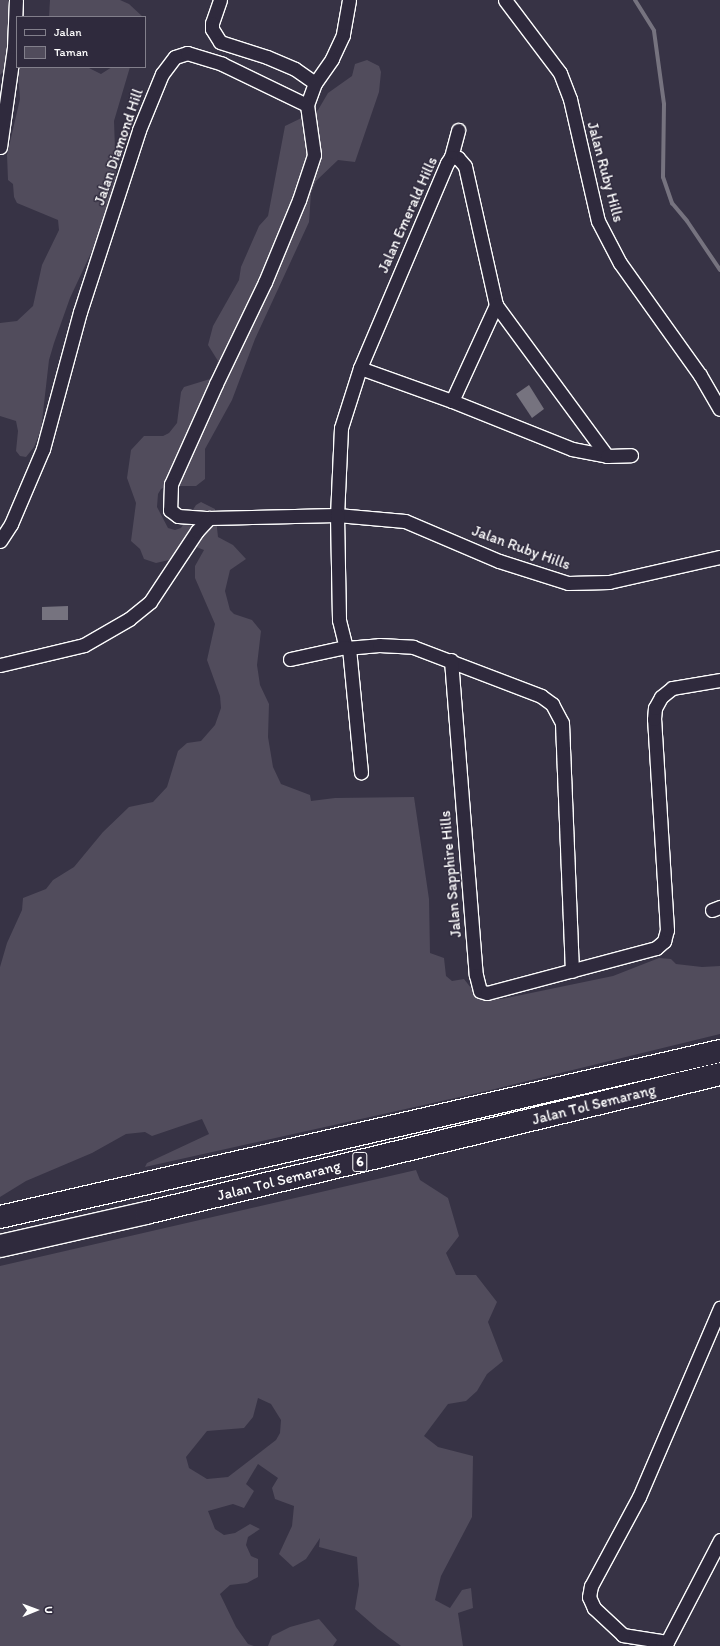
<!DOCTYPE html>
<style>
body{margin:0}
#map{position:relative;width:720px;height:1646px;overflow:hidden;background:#373345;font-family:Itim,sans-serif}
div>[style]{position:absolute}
.green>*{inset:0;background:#514c5c}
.water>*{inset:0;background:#76737f}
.stream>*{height:4px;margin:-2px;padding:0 2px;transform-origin:2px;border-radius:2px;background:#76737f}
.roads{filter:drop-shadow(1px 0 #fff) drop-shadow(-1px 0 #fff) drop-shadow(0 1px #fff) drop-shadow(0 -1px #fff)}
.street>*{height:13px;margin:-6.5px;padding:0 6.5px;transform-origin:6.5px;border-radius:6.5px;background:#2f2a3d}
.highway>*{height:22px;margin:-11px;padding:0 11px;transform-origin:11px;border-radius:11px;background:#2f2a3d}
span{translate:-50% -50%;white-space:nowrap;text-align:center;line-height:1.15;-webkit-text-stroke:3px #2f2a3d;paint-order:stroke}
.shield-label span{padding:1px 3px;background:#2f2a3d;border:1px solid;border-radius:3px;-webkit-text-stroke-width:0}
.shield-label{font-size:14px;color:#fff;font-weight:700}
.street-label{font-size:15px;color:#fff}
.legend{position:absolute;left:16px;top:16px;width:130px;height:52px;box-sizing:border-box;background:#2f2a3d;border:1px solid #827f8b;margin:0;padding:5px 7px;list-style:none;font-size:12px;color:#fff}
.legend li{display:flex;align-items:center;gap:8px;height:20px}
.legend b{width:20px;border:1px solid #827f8b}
.north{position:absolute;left:16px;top:1590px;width:40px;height:40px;-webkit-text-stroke:3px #2f2a3d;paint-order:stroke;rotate:89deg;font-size:11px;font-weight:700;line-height:16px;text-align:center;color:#fff}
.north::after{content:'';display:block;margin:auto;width:14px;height:18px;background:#fff;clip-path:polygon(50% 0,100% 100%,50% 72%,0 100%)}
</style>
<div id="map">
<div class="green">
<div style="clip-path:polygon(0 0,8px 0,9px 30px,4px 71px,0 75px)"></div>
<div style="clip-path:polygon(50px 0,120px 0,129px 4px,143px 17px,49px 17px)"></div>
<div style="clip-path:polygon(367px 60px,379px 66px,381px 72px,379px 92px,355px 162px,338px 160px,316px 181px,311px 193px,309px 222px,255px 339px,232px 400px,205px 449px,205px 479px,196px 486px,167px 486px,161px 489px,158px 494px,157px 507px,168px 528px,175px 530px,181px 528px,196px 505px,201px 502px,215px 509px,218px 537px,233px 545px,246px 559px,230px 570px,225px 591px,230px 610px,234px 614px,252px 620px,261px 631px,257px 665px,260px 685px,269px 704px,268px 737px,273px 767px,281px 784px,310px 795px,311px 801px,335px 798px,414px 797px,429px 899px,430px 953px,444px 958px,446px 976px,452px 981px,464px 979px,478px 997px,502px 999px,613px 976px,659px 958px,671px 959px,676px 964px,702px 967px,720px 966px,720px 1034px,491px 1090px,145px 1167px,147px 1163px,209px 1134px,202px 1119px,152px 1136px,145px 1132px,126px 1134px,92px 1153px,26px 1181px,0 1197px,0 967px,7px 943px,22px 910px,23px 898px,46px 889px,53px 880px,74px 867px,103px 832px,129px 807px,153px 802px,167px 787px,178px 751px,187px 743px,201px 741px,215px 725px,221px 708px,220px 696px,207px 660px,215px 624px,195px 578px,195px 566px,204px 550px,191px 545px,169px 560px,156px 563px,144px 559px,140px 549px,131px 541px,136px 503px,127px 478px,131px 450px,144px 436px,163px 436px,169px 433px,177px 423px,181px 392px,184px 387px,210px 379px,214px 373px,218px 361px,208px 345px,213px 326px,239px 280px,241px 267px,259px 226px,268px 216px,285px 126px,318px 110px,328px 93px,352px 76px,355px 64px)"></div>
<div style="clip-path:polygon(20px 67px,87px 67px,101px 74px,112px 67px,130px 67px,114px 121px,116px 177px,97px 240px,70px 298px,54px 343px,49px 360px,41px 430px,34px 447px,26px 457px,20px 456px,16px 451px,18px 431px,16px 421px,0 416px,0 323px,17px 321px,33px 306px,42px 265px,59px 230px,58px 220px,17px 203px,14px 197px,13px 184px,8px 180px,7px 155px,20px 99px,18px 72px)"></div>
<div style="clip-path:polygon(evenodd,416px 1170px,420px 1180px,448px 1198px,459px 1236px,446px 1253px,456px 1275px,476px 1275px,497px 1302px,488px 1322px,503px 1361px,487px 1374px,477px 1391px,466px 1401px,448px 1404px,424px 1436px,438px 1447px,473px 1456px,472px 1517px,441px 1576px,435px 1600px,450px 1608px,462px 1590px,471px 1588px,473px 1608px,458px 1613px,463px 1646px,401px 1646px,378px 1629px,355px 1609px,359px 1585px,357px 1557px,319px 1547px,320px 1538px,306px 1559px,293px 1567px,279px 1554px,292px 1526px,294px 1506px,275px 1499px,272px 1488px,278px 1478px,258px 1464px,246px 1484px,254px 1491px,244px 1508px,233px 1504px,208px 1511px,215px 1529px,224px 1535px,235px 1533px,250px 1524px,260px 1529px,248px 1537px,246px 1545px,251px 1556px,258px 1559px,258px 1577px,247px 1583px,230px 1585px,220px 1594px,236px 1627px,248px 1644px,254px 1646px,0 1646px,0 1266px,416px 1170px,258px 1398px,271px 1404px,281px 1420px,280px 1433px,276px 1440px,228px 1477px,207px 1479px,189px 1468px,186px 1457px,207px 1431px,244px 1428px,253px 1417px,258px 1398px)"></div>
<div style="clip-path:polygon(319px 1619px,337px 1640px,333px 1646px,268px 1646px,272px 1636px,290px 1627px)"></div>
</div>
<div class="water">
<div style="clip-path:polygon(529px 385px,544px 409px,532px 418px,516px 394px)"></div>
<div style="clip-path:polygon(68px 606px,68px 620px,42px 620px,42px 607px)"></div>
</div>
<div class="stream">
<div style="left:635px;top:0;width:36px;rotate:58deg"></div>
<div style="left:654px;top:31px;width:74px;rotate:82.2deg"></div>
<div style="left:664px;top:104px;width:73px;rotate:90.8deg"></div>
<div style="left:663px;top:177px;width:28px;rotate:71deg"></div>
<div style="left:672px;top:203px;width:23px;rotate:50deg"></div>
<div style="left:687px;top:221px;width:59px;rotate:56deg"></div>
</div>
<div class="roads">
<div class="street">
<div style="left:220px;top:0;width:24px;rotate:109deg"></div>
<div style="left:212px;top:23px;width:6px;rotate:90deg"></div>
<div style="left:212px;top:29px;width:15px;rotate:58deg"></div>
<div style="left:220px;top:42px;width:49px;rotate:17.7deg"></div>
<div style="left:267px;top:57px;width:30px;rotate:23deg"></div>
<div style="left:295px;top:69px;width:24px;rotate:35deg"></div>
<div style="left:349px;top:0;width:36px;rotate:100deg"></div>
<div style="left:343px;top:35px;width:26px;rotate:115deg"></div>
<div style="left:332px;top:59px;width:29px;rotate:125deg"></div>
<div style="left:315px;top:83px;width:23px;rotate:110deg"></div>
<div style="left:307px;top:105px;width:50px;rotate:82deg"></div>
<div style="left:314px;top:155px;width:47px;rotate:108.4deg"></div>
<div style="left:299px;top:200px;width:89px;rotate:112.5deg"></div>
<div style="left:265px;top:282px;width:113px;rotate:115.7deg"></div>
<div style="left:216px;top:384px;width:110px;rotate:114.2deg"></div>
<div style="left:171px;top:484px;width:26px;rotate:92deg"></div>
<div style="left:170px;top:510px;width:10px;rotate:37deg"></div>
<div style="left:178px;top:516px;width:31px;rotate:4deg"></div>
<div style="left:209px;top:518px;width:128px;rotate:-1.3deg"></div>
<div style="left:337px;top:515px;width:68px;rotate:5deg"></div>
<div style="left:405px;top:521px;width:102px;rotate:23.1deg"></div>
<div style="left:499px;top:561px;width:72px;rotate:17.7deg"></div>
<div style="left:568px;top:583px;width:41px;rotate:-1.4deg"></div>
<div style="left:609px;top:582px;width:114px;rotate:-12.7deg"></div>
<div style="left:505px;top:0;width:91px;rotate:53deg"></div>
<div style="left:560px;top:73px;width:28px;rotate:69deg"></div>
<div style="left:570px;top:99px;width:125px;rotate:77.1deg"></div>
<div style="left:598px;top:221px;width:47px;rotate:62.4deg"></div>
<div style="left:620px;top:263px;width:138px;rotate:54.5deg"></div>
<div style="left:700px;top:375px;width:39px;rotate:60deg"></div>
<div style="left:0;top:147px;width:101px;rotate:-82deg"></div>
<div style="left:14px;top:47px;width:47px;rotate:-87.6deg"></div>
<div style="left:451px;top:157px;width:28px;rotate:-75deg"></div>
<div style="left:360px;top:368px;width:98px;rotate:19.7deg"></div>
<div style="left:452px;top:401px;width:129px;rotate:21.8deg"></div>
<div style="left:572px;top:449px;width:36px;rotate:11deg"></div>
<div style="left:607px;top:456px;width:187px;rotate:-126.3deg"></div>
<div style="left:496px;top:305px;width:142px;rotate:-102.6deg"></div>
<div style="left:465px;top:166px;width:11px;rotate:-131deg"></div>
<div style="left:458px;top:158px;width:7px;rotate:-172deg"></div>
<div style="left:451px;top:157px;width:7px;rotate:124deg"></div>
<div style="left:447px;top:163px;width:223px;rotate:113deg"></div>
<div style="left:360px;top:368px;width:63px;rotate:107.6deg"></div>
<div style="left:341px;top:428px;width:87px;rotate:92.6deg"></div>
<div style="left:337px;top:515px;width:105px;rotate:88.9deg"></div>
<div style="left:339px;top:620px;width:29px;rotate:76deg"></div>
<div style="left:346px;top:648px;width:33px;rotate:-5deg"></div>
<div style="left:379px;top:645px;width:34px;rotate:3deg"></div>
<div style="left:413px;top:647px;width:137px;rotate:20.9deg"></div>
<div style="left:541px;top:696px;width:14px;rotate:36deg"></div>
<div style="left:552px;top:704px;width:21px;rotate:62deg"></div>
<div style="left:562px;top:723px;width:248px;rotate:87.7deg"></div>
<div style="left:452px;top:401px;width:106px;rotate:-65.4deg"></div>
<div style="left:607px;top:456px;width:24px;rotate:-2deg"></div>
<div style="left:0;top:541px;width:20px;rotate:-57deg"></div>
<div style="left:11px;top:524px;width:82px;rotate:-66.9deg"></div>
<div style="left:43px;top:449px;width:142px;rotate:-74.9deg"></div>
<div style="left:80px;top:312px;width:191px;rotate:-72deg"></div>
<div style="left:139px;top:130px;width:61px;rotate:-67.7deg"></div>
<div style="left:162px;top:74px;width:21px;rotate:-53deg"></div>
<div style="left:175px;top:57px;width:13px;rotate:-18deg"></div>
<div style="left:187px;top:53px;width:37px;rotate:17deg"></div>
<div style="left:222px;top:64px;width:94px;rotate:25.8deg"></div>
<div style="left:349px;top:648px;width:125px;rotate:84.5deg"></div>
<div style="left:290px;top:659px;width:56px;rotate:-12.3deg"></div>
<div style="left:451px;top:660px;width:316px;rotate:85.5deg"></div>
<div style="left:476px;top:975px;width:16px;rotate:76deg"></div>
<div style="left:480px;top:991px;width:7px;rotate:16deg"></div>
<div style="left:487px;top:993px;width:175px;rotate:-14.9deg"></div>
<div style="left:656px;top:948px;width:11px;rotate:-41deg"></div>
<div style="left:664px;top:941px;width:11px;rotate:-75deg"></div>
<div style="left:667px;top:930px;width:211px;rotate:-93.5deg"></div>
<div style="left:654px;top:719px;width:11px;rotate:-85deg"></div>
<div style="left:655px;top:708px;width:13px;rotate:-61deg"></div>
<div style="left:661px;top:697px;width:14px;rotate:-39deg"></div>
<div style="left:672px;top:688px;width:49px;rotate:-9.5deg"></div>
<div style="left:0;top:665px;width:86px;rotate:-13.4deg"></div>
<div style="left:84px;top:645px;width:52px;rotate:-30deg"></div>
<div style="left:129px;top:619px;width:27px;rotate:-39deg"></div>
<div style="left:150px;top:602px;width:85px;rotate:-56.5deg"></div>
<div style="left:197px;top:531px;width:18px;rotate:-47deg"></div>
<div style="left:712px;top:910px;width:9px;rotate:-21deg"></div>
<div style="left:667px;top:1642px;width:45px;rotate:-171deg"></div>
<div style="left:623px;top:1635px;width:40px;rotate:-137deg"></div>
<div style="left:594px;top:1608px;width:12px;rotate:-114deg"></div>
<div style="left:589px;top:1597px;width:11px;rotate:-80deg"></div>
<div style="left:591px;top:1586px;width:101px;rotate:-61.7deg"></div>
<div style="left:639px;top:1497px;width:206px;rotate:-66.8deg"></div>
<div style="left:662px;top:1646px;width:6px;rotate:-39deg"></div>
<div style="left:667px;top:1642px;width:115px;rotate:-62.5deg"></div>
</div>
<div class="highway">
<div style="left:0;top:1217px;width:739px;rotate:-12.98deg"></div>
<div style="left:0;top:1246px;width:150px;rotate:-12.7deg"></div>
<div style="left:146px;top:1213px;width:591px;rotate:-13.61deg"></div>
</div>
</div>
<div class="shield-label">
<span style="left:360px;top:1162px">6</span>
</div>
<div class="street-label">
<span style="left:119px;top:147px;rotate:-71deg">Jalan Diamond Hill</span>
<span style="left:605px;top:172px;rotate:75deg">Jalan Ruby Hills</span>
<span style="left:408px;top:215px;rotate:-66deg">Jalan Emerald Hills</span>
<span style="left:521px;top:548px;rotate:20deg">Jalan Ruby Hills</span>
<span style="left:451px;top:874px;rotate:-95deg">Jalan Sapphire Hills</span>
<span style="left:594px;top:1105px;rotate:-14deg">Jalan Tol Semarang</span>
<span style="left:279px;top:1181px;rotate:-14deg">Jalan Tol Semarang</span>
</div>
<ul class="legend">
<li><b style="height:5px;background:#2f2a3d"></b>Jalan</li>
<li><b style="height:11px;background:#514c5c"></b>Taman</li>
</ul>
<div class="north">U</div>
</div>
